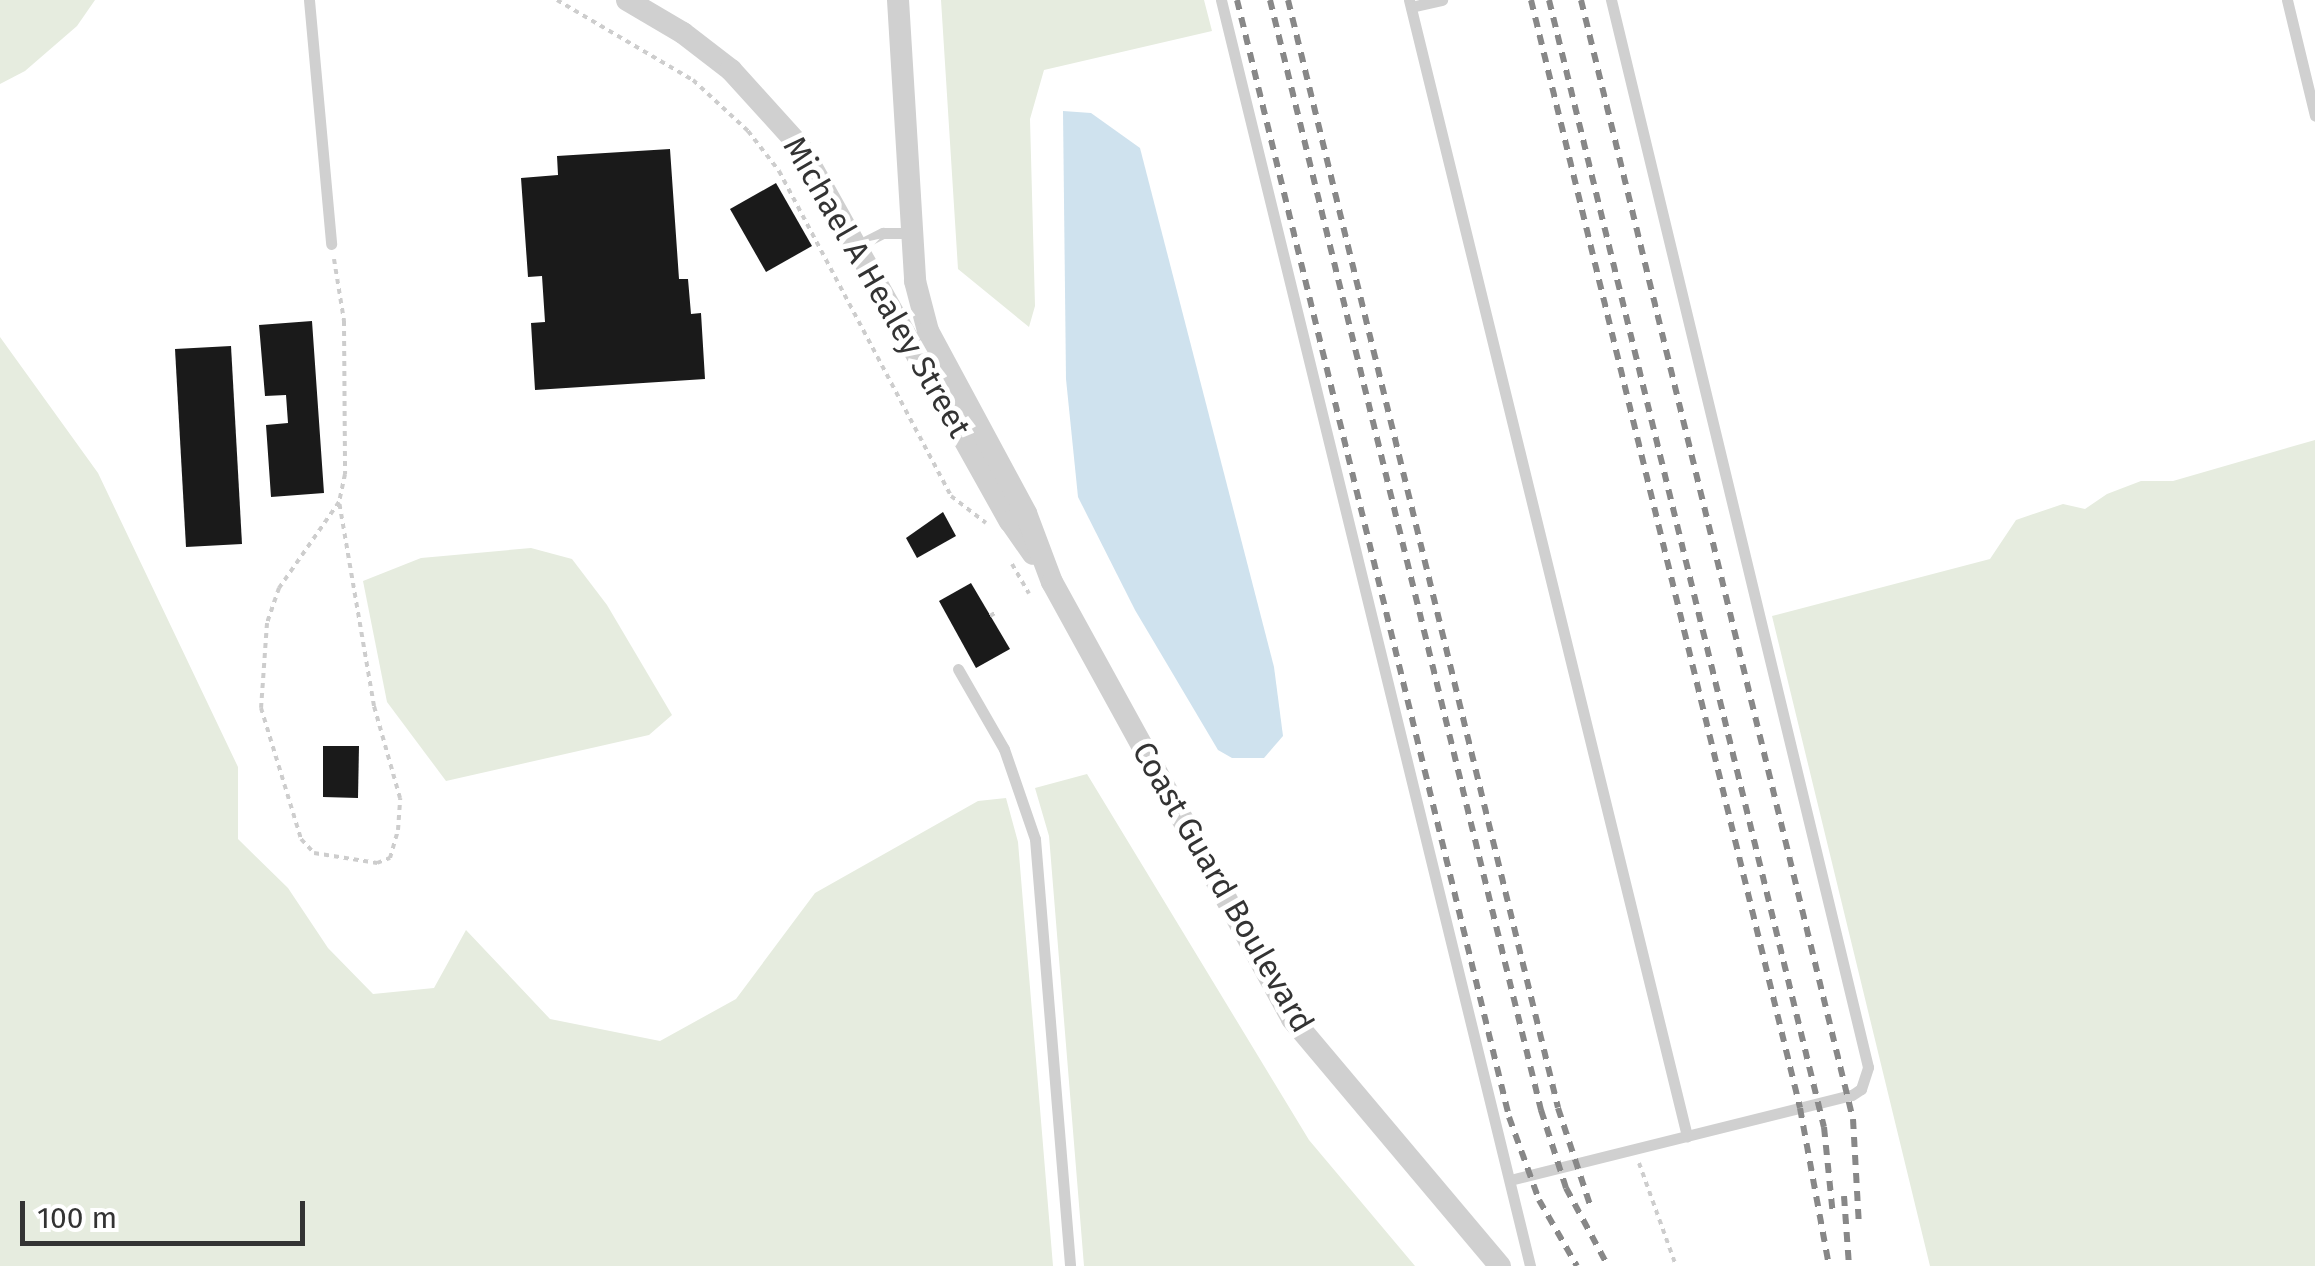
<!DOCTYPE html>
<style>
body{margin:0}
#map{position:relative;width:2315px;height:1266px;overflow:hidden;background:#fff;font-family:"Fira Sans",sans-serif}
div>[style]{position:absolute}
.green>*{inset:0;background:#e6ecdf}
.water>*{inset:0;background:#cfe2ee}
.building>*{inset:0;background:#1a1a1a}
.path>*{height:4px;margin-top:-2px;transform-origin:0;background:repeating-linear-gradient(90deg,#cdcdcd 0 5px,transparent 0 10px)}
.service>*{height:11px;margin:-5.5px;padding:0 5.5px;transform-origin:5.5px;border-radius:5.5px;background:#d0d0d0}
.minor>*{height:22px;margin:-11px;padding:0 11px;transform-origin:11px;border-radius:11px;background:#d0d0d0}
.rail>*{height:6px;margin-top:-3px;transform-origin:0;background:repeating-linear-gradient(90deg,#888 0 10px,transparent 0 18px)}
span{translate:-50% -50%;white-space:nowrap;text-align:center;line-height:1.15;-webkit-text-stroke:10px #fff;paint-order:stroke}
.street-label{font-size:32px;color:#333}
.scale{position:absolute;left:20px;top:1201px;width:285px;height:45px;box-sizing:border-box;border:5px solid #333;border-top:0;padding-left:12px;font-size:30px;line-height:35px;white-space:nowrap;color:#333;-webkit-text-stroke:8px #fff;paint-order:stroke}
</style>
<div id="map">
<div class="green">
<div style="clip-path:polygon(0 0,95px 0,77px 26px,25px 71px,0 84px)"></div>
<div style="clip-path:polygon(941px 0,1204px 0,1212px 31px,1044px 70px,1030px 119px,1035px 306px,1029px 327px,958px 269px)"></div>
<div style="clip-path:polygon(0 337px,98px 473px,238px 767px,238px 839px,288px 888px,328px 948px,373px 994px,434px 988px,466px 930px,550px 1019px,660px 1041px,736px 999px,815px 893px,978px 801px,1006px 798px,1018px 842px,1053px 1266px,0 1266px)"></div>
<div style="clip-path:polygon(2315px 440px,2315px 1266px,1930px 1266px,1772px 616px,1990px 559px,2016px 520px,2063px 504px,2085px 509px,2107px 494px,2141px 481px,2173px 481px)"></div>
<div style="clip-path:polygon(531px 548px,572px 559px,607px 605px,672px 715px,649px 735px,446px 781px,387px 702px,363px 581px,421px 558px)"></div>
<div style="clip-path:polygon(1087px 774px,1309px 1140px,1415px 1266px,1084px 1266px,1049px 836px,1035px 788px)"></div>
</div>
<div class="water">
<div style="clip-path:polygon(1063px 111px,1091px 113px,1140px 148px,1274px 667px,1283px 736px,1264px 758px,1232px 758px,1218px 750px,1135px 610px,1078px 497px,1066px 379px)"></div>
</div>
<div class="building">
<div style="clip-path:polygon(670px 149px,679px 279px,688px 279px,691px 314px,701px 313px,705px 379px,535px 390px,531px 323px,545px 322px,542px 276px,528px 277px,521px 178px,558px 175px,557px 156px)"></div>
<div style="clip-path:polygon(776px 183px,812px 246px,766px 272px,730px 209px)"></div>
<div style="clip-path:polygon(312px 321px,324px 493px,271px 497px,266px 425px,288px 423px,286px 395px,265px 396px,259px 325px)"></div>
<div style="clip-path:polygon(231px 346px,242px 544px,186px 547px,175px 349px)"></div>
<div style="clip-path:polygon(943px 512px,956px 536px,917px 558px,906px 538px)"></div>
<div style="clip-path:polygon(971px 583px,1010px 649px,976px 668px,939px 601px)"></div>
<div style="clip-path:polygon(323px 746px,359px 746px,358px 798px,323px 797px)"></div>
</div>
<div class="path">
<div style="left:557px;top:0;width:158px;rotate:30.5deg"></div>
<div style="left:693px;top:80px;width:75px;rotate:42.8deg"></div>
<div style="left:748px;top:131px;width:51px;rotate:52.2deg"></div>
<div style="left:779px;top:171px;width:368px;rotate:62.1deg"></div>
<div style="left:951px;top:496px;width:44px;rotate:37.6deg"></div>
<div style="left:334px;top:259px;width:63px;rotate:80.8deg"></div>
<div style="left:344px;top:321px;width:153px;rotate:89.6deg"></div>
<div style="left:345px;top:474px;width:29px;rotate:102deg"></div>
<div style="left:339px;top:502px;width:105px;rotate:124.9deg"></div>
<div style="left:279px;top:588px;width:37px;rotate:109deg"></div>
<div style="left:267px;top:623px;width:85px;rotate:94deg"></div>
<div style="left:261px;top:708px;width:137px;rotate:73deg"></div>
<div style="left:301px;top:839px;width:19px;rotate:47deg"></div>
<div style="left:314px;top:853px;width:64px;rotate:9deg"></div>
<div style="left:377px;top:863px;width:14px;rotate:-21deg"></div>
<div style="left:390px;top:858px;width:29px;rotate:-74deg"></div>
<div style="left:398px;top:830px;width:32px;rotate:-86deg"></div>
<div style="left:400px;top:798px;width:96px;rotate:-105.8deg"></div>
<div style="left:374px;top:706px;width:207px;rotate:-99.7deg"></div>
<div style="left:1012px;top:564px;width:34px;rotate:60deg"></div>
<div style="left:990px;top:616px;width:9px;rotate:-32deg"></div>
<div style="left:1639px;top:1163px;width:109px;rotate:70.2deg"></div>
</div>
<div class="service">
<div style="left:309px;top:0;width:245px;rotate:84.8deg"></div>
<div style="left:1221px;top:0;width:1303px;rotate:76.28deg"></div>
<div style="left:1409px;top:0;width:1170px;rotate:76.25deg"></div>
<div style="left:2287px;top:0;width:119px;rotate:76.4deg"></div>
<div style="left:1411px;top:7px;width:32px;rotate:-13deg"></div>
<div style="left:859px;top:245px;width:27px;rotate:-27deg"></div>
<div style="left:883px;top:233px;width:28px"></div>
<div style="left:958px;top:669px;width:92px;rotate:60.1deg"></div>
<div style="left:1004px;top:749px;width:95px;rotate:71deg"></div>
<div style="left:1035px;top:839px;width:428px;rotate:85.3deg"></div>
<div style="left:1510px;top:1180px;width:352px;rotate:-14deg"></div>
<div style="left:1852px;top:1095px;width:11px;rotate:-34deg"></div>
<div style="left:1861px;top:1089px;width:23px;rotate:-72deg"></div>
<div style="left:1868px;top:1067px;width:1098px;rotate:-103.54deg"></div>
</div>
<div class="minor">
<div style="left:627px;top:0;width:65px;rotate:30.5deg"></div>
<div style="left:683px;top:33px;width:61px;rotate:37.6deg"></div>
<div style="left:731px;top:70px;width:103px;rotate:47.8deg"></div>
<div style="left:800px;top:146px;width:430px;rotate:60.8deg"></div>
<div style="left:1010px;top:521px;width:40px;rotate:55.1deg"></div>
<div style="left:898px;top:0;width:282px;rotate:86.5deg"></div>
<div style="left:915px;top:281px;width:52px;rotate:75.4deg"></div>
<div style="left:928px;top:331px;width:207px;rotate:61.7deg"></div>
<div style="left:1026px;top:513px;width:74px;rotate:69.4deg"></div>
<div style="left:1052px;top:582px;width:499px;rotate:61.2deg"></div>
<div style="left:1292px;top:1019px;width:323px;rotate:49.9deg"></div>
</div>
<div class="rail">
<div style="left:1237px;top:0;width:1150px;rotate:76.31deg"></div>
<div style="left:1509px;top:1117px;width:88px;rotate:70.1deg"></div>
<div style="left:1539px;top:1200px;width:76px;rotate:60.1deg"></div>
<div style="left:1270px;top:0;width:1143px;rotate:76.28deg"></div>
<div style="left:1541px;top:1110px;width:82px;rotate:72.2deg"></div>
<div style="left:1566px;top:1188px;width:89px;rotate:61.7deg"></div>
<div style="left:1288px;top:0;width:1140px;rotate:76.3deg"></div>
<div style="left:1558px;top:1108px;width:105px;rotate:71.7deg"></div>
<div style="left:1531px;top:0;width:1140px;rotate:76.35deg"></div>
<div style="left:1800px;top:1108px;width:161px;rotate:79.6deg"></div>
<div style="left:1549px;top:0;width:1160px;rotate:76.29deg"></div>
<div style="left:1824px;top:1127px;width:89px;rotate:84.2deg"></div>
<div style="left:1581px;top:0;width:1152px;rotate:76.34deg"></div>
<div style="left:1853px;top:1119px;width:107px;rotate:86.8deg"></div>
<div style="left:1844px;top:1196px;width:70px;rotate:85.9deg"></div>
</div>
<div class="street-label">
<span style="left:877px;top:287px;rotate:60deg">Michael A Healey Street</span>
<span style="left:1223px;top:887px;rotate:60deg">Coast Guard Boulevard</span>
</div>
<div class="scale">100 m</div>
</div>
